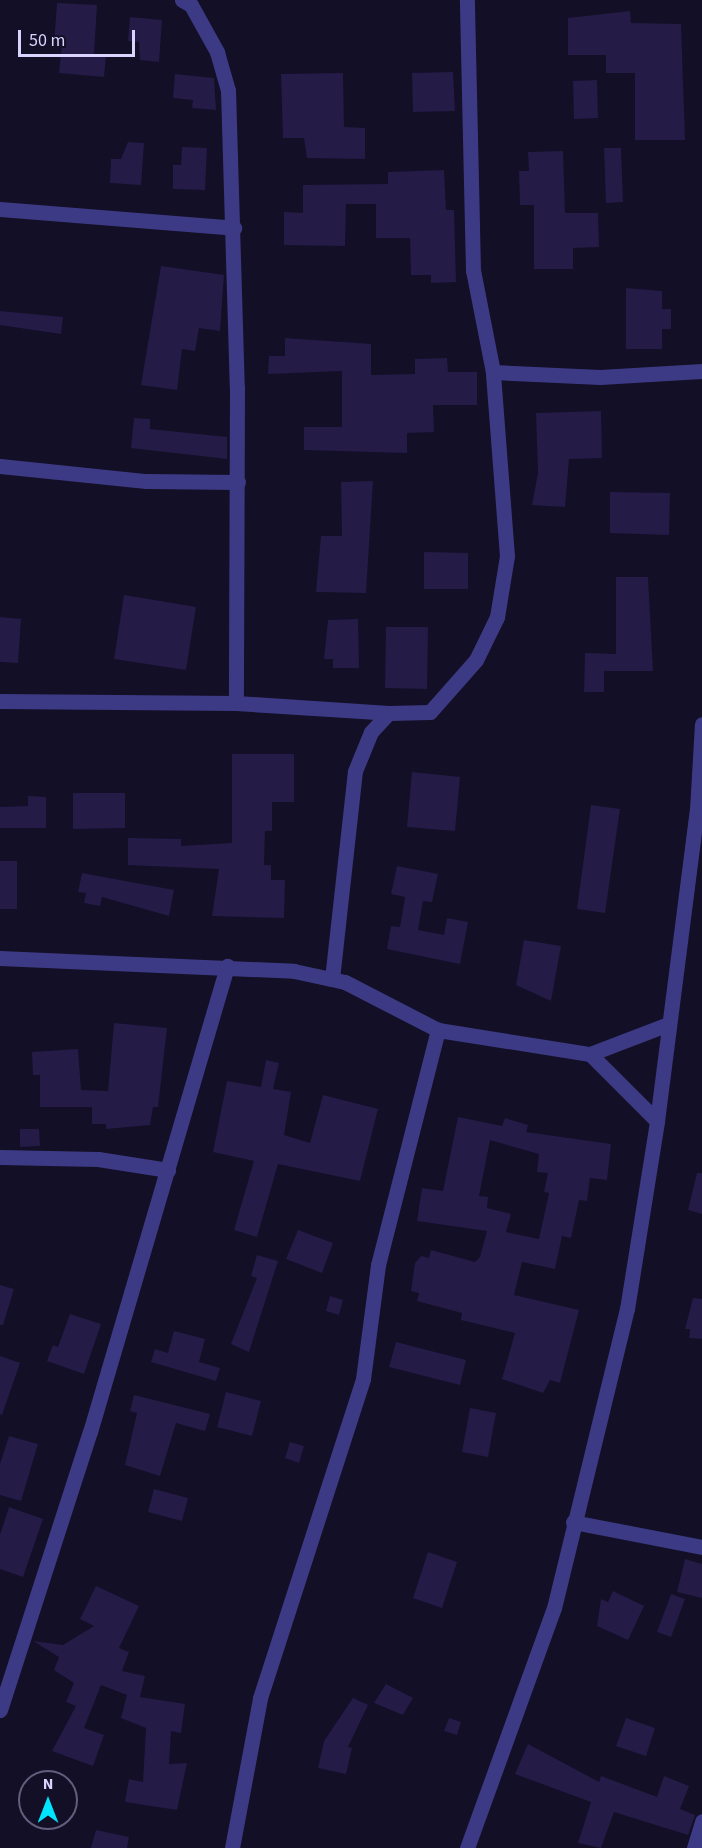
<!DOCTYPE html>
<style>
body{margin:0}
#map{position:relative;width:702px;height:1848px;overflow:hidden;background:#130f26;font-family:"Source Sans 3",sans-serif}
div>[style]{position:absolute}
.building>*{inset:0;background:#241b47}
.minor>*{height:15px;margin:-7.5px;padding:0 7.5px;transform-origin:7.5px;border-radius:7.5px;background:#3d3a85}
span{translate:-50% -50%;white-space:nowrap;text-align:center;line-height:1.15;-webkit-text-stroke:4.5px #130f26;paint-order:stroke}
.north{position:absolute;left:18px;top:1770px;width:60px;height:60px;box-sizing:border-box;background:#130f26;border:2px solid #625e7d;border-radius:50%;rotate:0deg;font-size:16px;font-weight:700;line-height:24px;text-align:center;color:#d9d4ff}
.north::after{content:'';display:block;margin:auto;width:21px;height:27px;background:#00e5ff;clip-path:polygon(50% 0,100% 100%,50% 72%,0 100%)}
.scale{position:absolute;left:18px;top:30px;width:117px;height:27px;box-sizing:border-box;border:3px solid #d9d4ff;border-top:0;padding-left:8px;font-size:18px;line-height:21px;white-space:nowrap;color:#d9d4ff;-webkit-text-stroke:4px #130f26;paint-order:stroke}
</style>
<div id="map">
<div class="building">
<div style="clip-path:polygon(57px 3px,97px 5px,94px 54px,106px 55px,104px 77px,59px 73px,62px 44px,54px 44px)"></div>
<div style="clip-path:polygon(630px 11px,631px 23px,681px 24px,685px 140px,635px 140px,635px 73px,606px 73px,606px 55px,568px 55px,568px 18px)"></div>
<div style="clip-path:polygon(130px 17px,162px 20px,159px 62px,140px 60px,139px 42px,128px 41px)"></div>
<div style="clip-path:polygon(453px 72px,455px 111px,413px 112px,412px 73px)"></div>
<div style="clip-path:polygon(343px 73px,344px 127px,365px 128px,365px 159px,307px 158px,304px 138px,283px 138px,281px 74px)"></div>
<div style="clip-path:polygon(175px 74px,214px 78px,216px 110px,192px 108px,193px 100px,173px 98px)"></div>
<div style="clip-path:polygon(597px 80px,598px 118px,574px 119px,573px 81px)"></div>
<div style="clip-path:polygon(128px 142px,144px 143px,141px 185px,110px 183px,111px 159px,121px 159px)"></div>
<div style="clip-path:polygon(182px 147px,207px 148px,205px 190px,173px 189px,173px 165px,181px 165px)"></div>
<div style="clip-path:polygon(604px 148px,621px 148px,623px 202px,606px 203px)"></div>
<div style="clip-path:polygon(563px 151px,565px 213px,598px 213px,599px 247px,573px 248px,573px 269px,534px 269px,534px 205px,520px 205px,519px 171px,529px 171px,528px 152px)"></div>
<div style="clip-path:polygon(444px 170px,446px 210px,454px 210px,456px 282px,431px 283px,431px 275px,411px 275px,410px 238px,376px 238px,376px 204px,346px 204px,345px 246px,284px 245px,284px 212px,303px 213px,303px 185px,388px 184px,388px 172px)"></div>
<div style="clip-path:polygon(161px 266px,224px 275px,220px 331px,199px 328px,195px 351px,182px 349px,177px 390px,141px 385px)"></div>
<div style="clip-path:polygon(626px 288px,662px 291px,662px 309px,671px 309px,671px 329px,662px 329px,662px 349px,626px 349px)"></div>
<div style="clip-path:polygon(0 311px,63px 317px,61px 334px,0 325px)"></div>
<div style="clip-path:polygon(285px 338px,371px 344px,371px 375px,415px 374px,415px 359px,447px 358px,448px 372px,477px 372px,477px 405px,433px 405px,434px 432px,407px 433px,407px 453px,304px 450px,304px 427px,342px 427px,342px 371px,268px 374px,269px 356px,285px 356px)"></div>
<div style="clip-path:polygon(601px 411px,602px 458px,569px 459px,565px 507px,532px 505px,538px 473px,536px 413px)"></div>
<div style="clip-path:polygon(134px 418px,150px 419px,150px 429px,227px 437px,227px 459px,131px 448px)"></div>
<div style="clip-path:polygon(373px 481px,366px 593px,316px 592px,321px 536px,342px 536px,341px 482px)"></div>
<div style="clip-path:polygon(610px 492px,670px 493px,669px 535px,610px 533px)"></div>
<div style="clip-path:polygon(424px 552px,468px 553px,468px 589px,424px 589px)"></div>
<div style="clip-path:polygon(616px 577px,648px 577px,653px 671px,604px 671px,604px 692px,584px 692px,585px 653px,616px 654px)"></div>
<div style="clip-path:polygon(124px 595px,196px 607px,186px 670px,114px 659px)"></div>
<div style="clip-path:polygon(0 617px,21px 619px,18px 663px,0 662px)"></div>
<div style="clip-path:polygon(358px 619px,359px 668px,333px 668px,333px 659px,324px 659px,328px 620px)"></div>
<div style="clip-path:polygon(386px 627px,428px 627px,427px 689px,385px 688px)"></div>
<div style="clip-path:polygon(232px 754px,294px 754px,294px 802px,272px 802px,272px 831px,265px 831px,264px 865px,271px 865px,271px 880px,285px 880px,284px 918px,212px 916px,219px 869px,128px 865px,128px 838px,181px 839px,181px 846px,232px 843px)"></div>
<div style="clip-path:polygon(412px 772px,460px 777px,455px 831px,407px 827px)"></div>
<div style="clip-path:polygon(73px 793px,125px 793px,125px 828px,73px 829px)"></div>
<div style="clip-path:polygon(28px 796px,46px 797px,46px 828px,0 828px,0 807px,28px 806px)"></div>
<div style="clip-path:polygon(591px 805px,620px 809px,605px 913px,577px 909px)"></div>
<div style="clip-path:polygon(0 861px,17px 861px,17px 909px,0 909px)"></div>
<div style="clip-path:polygon(397px 866px,438px 874px,432px 902px,423px 901px,418px 930px,444px 935px,447px 918px,468px 922px,460px 964px,387px 949px,391px 926px,400px 927px,405px 897px,391px 894px)"></div>
<div style="clip-path:polygon(82px 873px,174px 890px,169px 916px,102px 897px,100px 906px,84px 903px,86px 893px,78px 892px)"></div>
<div style="clip-path:polygon(524px 940px,561px 946px,551px 1001px,516px 985px)"></div>
<div style="clip-path:polygon(114px 1023px,167px 1028px,158px 1107px,153px 1107px,150px 1125px,106px 1129px,106px 1124px,92px 1124px,92px 1107px,40px 1107px,40px 1075px,33px 1075px,32px 1052px,78px 1049px,81px 1090px,108px 1091px)"></div>
<div style="clip-path:polygon(266px 1060px,279px 1063px,273px 1089px,291px 1092px,284px 1135px,310px 1143px,323px 1095px,378px 1109px,360px 1181px,278px 1164px,257px 1237px,234px 1230px,254px 1161px,213px 1152px,227px 1081px,261px 1087px)"></div>
<div style="clip-path:polygon(evenodd,458px 1117px,502px 1126px,505px 1118px,528px 1125px,526px 1132px,611px 1144px,607px 1180px,590px 1178px,587px 1201px,579px 1200px,571px 1238px,562px 1236px,555px 1269px,522px 1262px,514px 1295px,579px 1310px,560px 1383px,550px 1380px,543px 1393px,502px 1379px,515px 1333px,461px 1320px,462px 1313px,417px 1301px,419px 1293px,411px 1291px,415px 1263px,421px 1256px,429px 1258px,431px 1250px,475px 1262px,480px 1257px,487px 1231px,417px 1221px,422px 1188px,443px 1191px,458px 1117px,490px 1140px,539px 1154px,537px 1172px,548px 1173px,544px 1192px,549px 1193px,539px 1239px,506px 1232px,511px 1214px,487px 1208px,488px 1197px,479px 1196px,490px 1140px)"></div>
<div style="clip-path:polygon(20px 1129px,39px 1129px,40px 1146px,20px 1147px)"></div>
<div style="clip-path:polygon(697px 1173px,702px 1173px,702px 1214px,688px 1210px)"></div>
<div style="clip-path:polygon(298px 1230px,333px 1243px,322px 1273px,286px 1259px)"></div>
<div style="clip-path:polygon(257px 1255px,278px 1261px,249px 1352px,231px 1344px,257px 1278px,251px 1276px)"></div>
<div style="clip-path:polygon(0 1285px,14px 1289px,3px 1325px,0 1325px)"></div>
<div style="clip-path:polygon(330px 1296px,343px 1300px,339px 1315px,326px 1311px)"></div>
<div style="clip-path:polygon(693px 1298px,702px 1299px,702px 1339px,689px 1338px,690px 1329px,685px 1329px)"></div>
<div style="clip-path:polygon(70px 1314px,101px 1324px,84px 1374px,47px 1361px,53px 1345px,58px 1347px)"></div>
<div style="clip-path:polygon(174px 1331px,205px 1339px,199px 1362px,220px 1368px,216px 1381px,151px 1362px,155px 1349px,168px 1353px)"></div>
<div style="clip-path:polygon(396px 1342px,466px 1360px,460px 1385px,389px 1367px)"></div>
<div style="clip-path:polygon(0 1356px,20px 1363px,2px 1415px,0 1414px)"></div>
<div style="clip-path:polygon(226px 1392px,261px 1401px,252px 1436px,217px 1427px)"></div>
<div style="clip-path:polygon(134px 1395px,210px 1414px,205px 1431px,176px 1423px,160px 1476px,125px 1465px,137px 1413px,130px 1411px)"></div>
<div style="clip-path:polygon(470px 1408px,496px 1413px,488px 1457px,462px 1452px)"></div>
<div style="clip-path:polygon(9px 1436px,38px 1444px,21px 1501px,0 1495px,0 1464px)"></div>
<div style="clip-path:polygon(290px 1442px,304px 1446px,299px 1463px,285px 1458px)"></div>
<div style="clip-path:polygon(154px 1489px,188px 1498px,182px 1521px,148px 1512px)"></div>
<div style="clip-path:polygon(9px 1507px,43px 1519px,23px 1577px,0 1569px,0 1535px)"></div>
<div style="clip-path:polygon(428px 1552px,457px 1562px,442px 1608px,413px 1598px)"></div>
<div style="clip-path:polygon(685px 1559px,702px 1564px,702px 1598px,677px 1592px)"></div>
<div style="clip-path:polygon(96px 1586px,139px 1606px,119px 1648px,129px 1652px,122px 1671px,145px 1676px,140px 1697px,185px 1704px,181px 1733px,171px 1731px,169px 1764px,187px 1763px,177px 1810px,125px 1802px,129px 1779px,143px 1782px,146px 1728px,121px 1718px,127px 1695px,101px 1685px,84px 1728px,104px 1735px,93px 1766px,52px 1751px,76px 1706px,66px 1702px,74px 1683px,54px 1670px,59px 1657px,33px 1641px,63px 1645px,94px 1626px,80px 1619px)"></div>
<div style="clip-path:polygon(613px 1591px,644px 1606px,628px 1640px,597px 1626px,601px 1599px,608px 1602px)"></div>
<div style="clip-path:polygon(671px 1594px,685px 1599px,671px 1637px,657px 1632px)"></div>
<div style="clip-path:polygon(386px 1684px,413px 1698px,403px 1715px,374px 1703px)"></div>
<div style="clip-path:polygon(353px 1698px,368px 1705px,348px 1747px,352px 1748px,346px 1774px,318px 1768px,324px 1741px)"></div>
<div style="clip-path:polygon(449px 1718px,461px 1722px,457px 1735px,444px 1731px)"></div>
<div style="clip-path:polygon(626px 1718px,655px 1728px,646px 1756px,616px 1746px)"></div>
<div style="clip-path:polygon(528px 1744px,599px 1782px,601px 1776px,657px 1797px,664px 1776px,689px 1786px,680px 1809px,695px 1815px,688px 1835px,614px 1812px,601px 1848px,578px 1843px,591px 1802px,515px 1774px)"></div>
<div style="clip-path:polygon(96px 1830px,129px 1837px,127px 1848px,91px 1848px)"></div>
</div>
<div class="minor">
<div style="left:182px;top:0;width:10px;rotate:29deg"></div>
<div style="left:191px;top:5px;width:54px;rotate:61deg"></div>
<div style="left:217px;top:52px;width:40px;rotate:74deg"></div>
<div style="left:228px;top:90px;width:298px;rotate:88.3deg"></div>
<div style="left:237px;top:388px;width:315px;rotate:90.2deg"></div>
<div style="left:0;top:209px;width:235px;rotate:4.6deg"></div>
<div style="left:493px;top:372px;width:107px;rotate:2.7deg"></div>
<div style="left:600px;top:377px;width:102px;rotate:-3.4deg"></div>
<div style="left:0;top:466px;width:147px;rotate:5.9deg"></div>
<div style="left:146px;top:481px;width:92px;rotate:0.6deg"></div>
<div style="left:0;top:701px;width:236px;rotate:0.5deg"></div>
<div style="left:236px;top:703px;width:153px;rotate:3.7deg"></div>
<div style="left:0;top:958px;width:294px;rotate:2.5deg"></div>
<div style="left:294px;top:971px;width:52px;rotate:12.2deg"></div>
<div style="left:345px;top:982px;width:105px;rotate:27.3deg"></div>
<div style="left:438px;top:1030px;width:154px;rotate:9deg"></div>
<div style="left:590px;top:1054px;width:81px;rotate:-20.9deg"></div>
<div style="left:332px;top:979px;width:209px;rotate:-83.7deg"></div>
<div style="left:355px;top:771px;width:42px;rotate:-67.7deg"></div>
<div style="left:371px;top:732px;width:26px;rotate:-47deg"></div>
<div style="left:389px;top:713px;width:41px;rotate:-1.4deg"></div>
<div style="left:430px;top:712px;width:69px;rotate:-48.5deg"></div>
<div style="left:476px;top:660px;width:48px;rotate:-64deg"></div>
<div style="left:497px;top:617px;width:62px;rotate:-80.7deg"></div>
<div style="left:507px;top:556px;width:185px;rotate:-94.4deg"></div>
<div style="left:493px;top:372px;width:104px;rotate:-101.1deg"></div>
<div style="left:473px;top:270px;width:270px;rotate:-91.3deg"></div>
<div style="left:590px;top:1054px;width:95px;rotate:45deg"></div>
<div style="left:0;top:1157px;width:98px;rotate:1.2deg"></div>
<div style="left:98px;top:1159px;width:71px;rotate:8.9deg"></div>
<div style="left:573px;top:1522px;width:131px;rotate:11deg"></div>
<div style="left:0;top:1710px;width:292px;rotate:-72.1deg"></div>
<div style="left:90px;top:1432px;width:486px;rotate:-73.6deg"></div>
<div style="left:232px;top:1848px;width:153px;rotate:-79.4deg"></div>
<div style="left:260px;top:1698px;width:335px;rotate:-72.1deg"></div>
<div style="left:363px;top:1379px;width:115px;rotate:-82.5deg"></div>
<div style="left:378px;top:1265px;width:243px;rotate:-75.7deg"></div>
<div style="left:467px;top:1848px;width:255px;rotate:-70.1deg"></div>
<div style="left:554px;top:1608px;width:308px;rotate:-76.3deg"></div>
<div style="left:627px;top:1309px;width:190px;rotate:-80.9deg"></div>
<div style="left:657px;top:1121px;width:314px;rotate:-82.7deg"></div>
<div style="left:697px;top:810px;width:86px;rotate:-86.7deg"></div>
<div style="left:694px;top:1848px;width:28px;rotate:-73deg"></div>
</div>
<div class="north">N</div>
<div class="scale">50 m</div>
</div>
